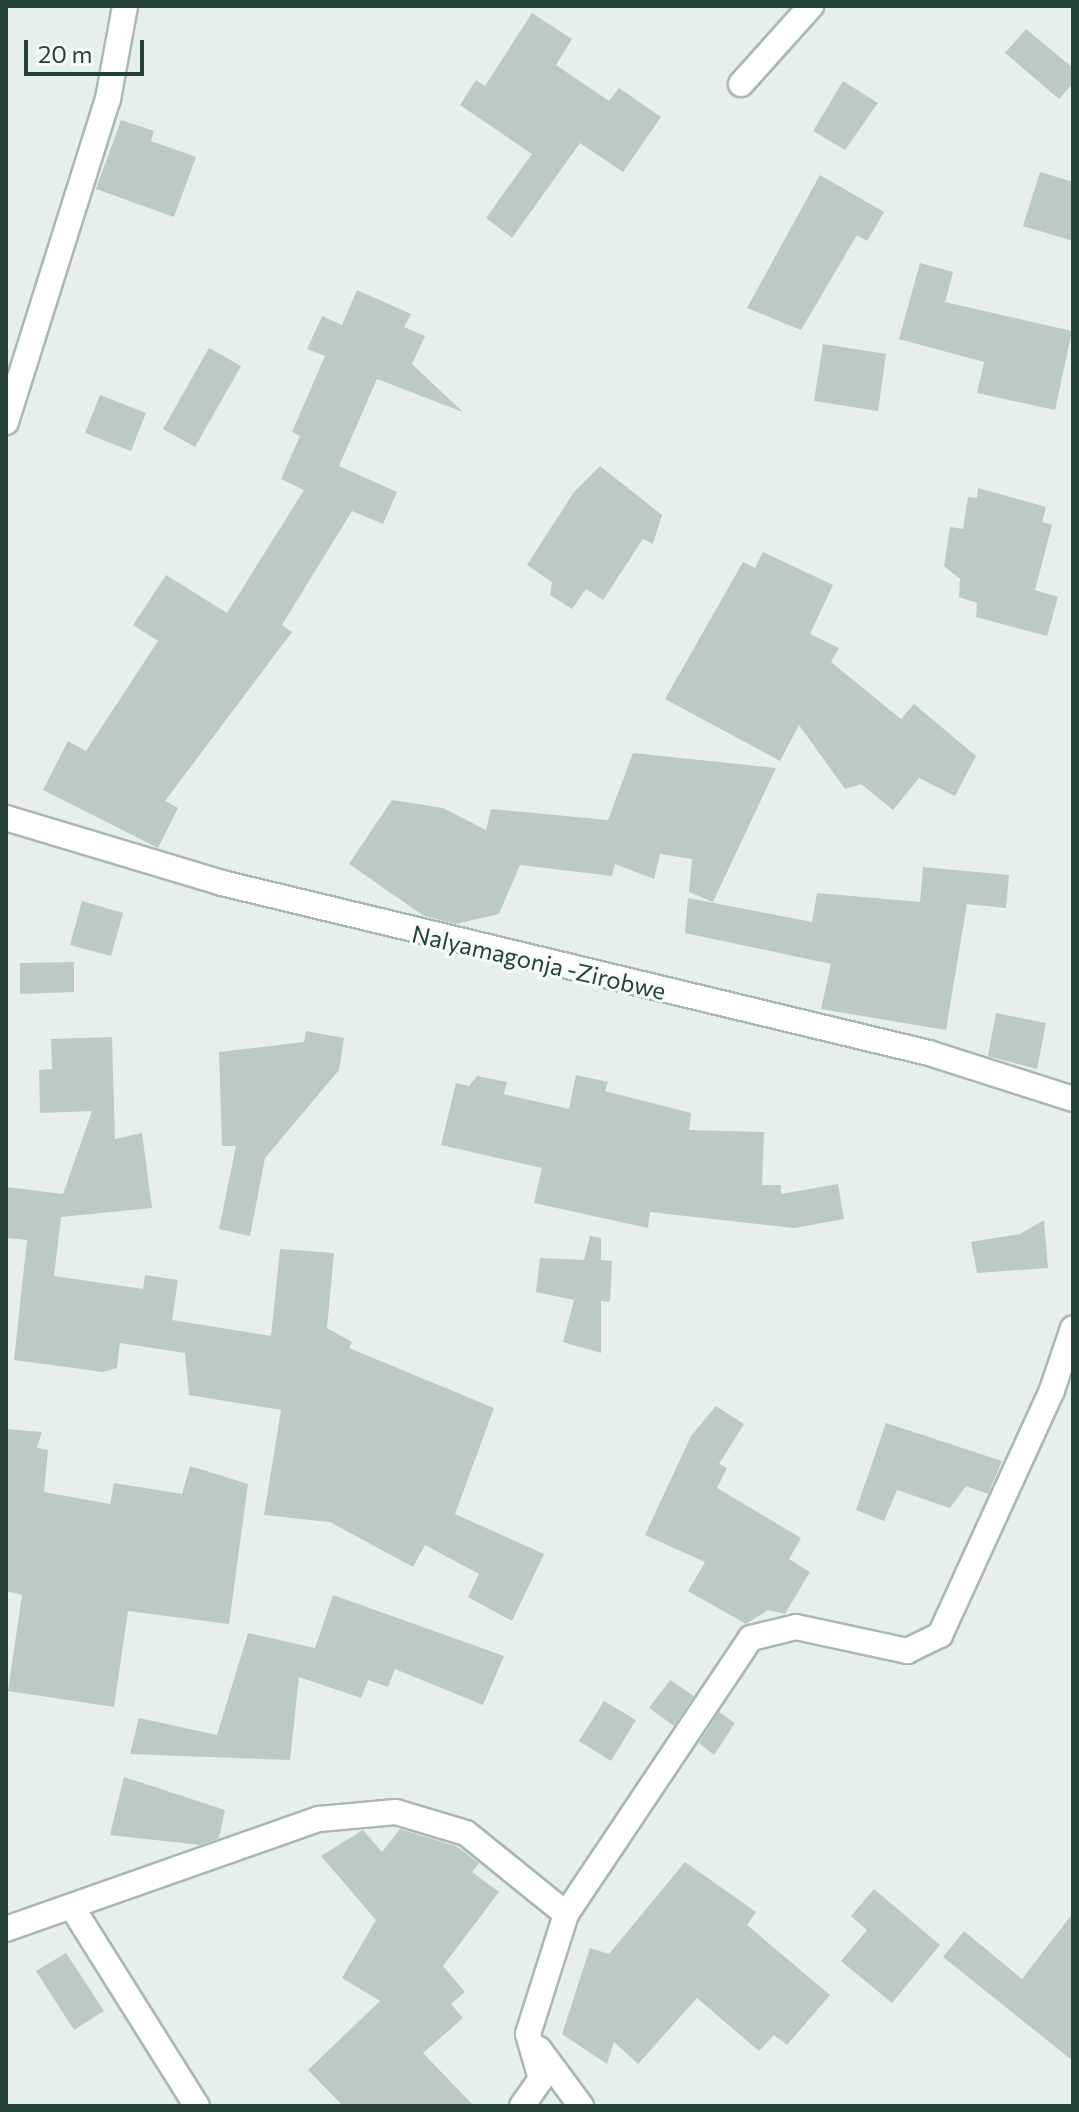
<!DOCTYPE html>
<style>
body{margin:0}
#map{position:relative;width:1079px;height:2112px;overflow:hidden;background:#e6efeb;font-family:Commissioner,sans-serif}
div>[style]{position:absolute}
.building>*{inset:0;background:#bbcac4}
.roads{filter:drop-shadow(2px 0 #a8b8b2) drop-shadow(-2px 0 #a8b8b2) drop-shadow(0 2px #a8b8b2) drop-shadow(0 -2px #a8b8b2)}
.minor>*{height:24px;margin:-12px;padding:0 12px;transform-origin:12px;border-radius:12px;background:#fff}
span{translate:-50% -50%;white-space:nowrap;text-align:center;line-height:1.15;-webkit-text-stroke:6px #f7fbf9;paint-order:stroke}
.street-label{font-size:24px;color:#24423a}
.frame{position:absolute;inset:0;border:8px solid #24423a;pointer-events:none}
.scale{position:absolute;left:24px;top:40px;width:120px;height:36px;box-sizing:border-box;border:4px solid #24423a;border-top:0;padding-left:10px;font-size:24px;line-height:28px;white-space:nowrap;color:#24423a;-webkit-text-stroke:6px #f7fbf9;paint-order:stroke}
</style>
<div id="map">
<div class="building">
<div style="clip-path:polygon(532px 13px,572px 39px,556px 65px,609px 101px,619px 88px,661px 117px,623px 172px,580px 143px,512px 238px,486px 218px,532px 154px,460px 105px,476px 80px,485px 86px)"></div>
<div style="clip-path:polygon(1026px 29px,1073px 68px,1073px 83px,1059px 99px,1005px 53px)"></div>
<div style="clip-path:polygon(843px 81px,878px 103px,845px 150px,813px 131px)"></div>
<div style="clip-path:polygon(121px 120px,154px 131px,151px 141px,196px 157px,174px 217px,96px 189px)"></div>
<div style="clip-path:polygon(1040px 172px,1073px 182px,1073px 241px,1023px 226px)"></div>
<div style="clip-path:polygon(820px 175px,884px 212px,867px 241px,857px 235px,801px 330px,747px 308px)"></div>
<div style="clip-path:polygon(920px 263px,953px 272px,945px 302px,1072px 331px,1055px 410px,977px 393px,984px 362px,899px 339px)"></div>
<div style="clip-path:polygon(357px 290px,411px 314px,404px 327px,425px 336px,412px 364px,463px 412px,377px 379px,339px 466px,397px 492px,383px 524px,352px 511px,282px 625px,292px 632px,165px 801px,178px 808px,158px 848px,43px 790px,68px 741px,86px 751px,158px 641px,133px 625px,166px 575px,227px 613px,304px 490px,281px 479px,300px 436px,292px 432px,325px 356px,307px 349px,322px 316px,342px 325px)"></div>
<div style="clip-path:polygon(823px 344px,886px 354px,878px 411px,814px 401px)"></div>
<div style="clip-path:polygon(209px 348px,241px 366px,195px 447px,163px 429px)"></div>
<div style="clip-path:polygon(100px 395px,146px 413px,131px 451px,85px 433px)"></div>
<div style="clip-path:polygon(600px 466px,662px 515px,653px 544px,643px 539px,603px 600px,586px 589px,572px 609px,550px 595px,552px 582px,527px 565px,574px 492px)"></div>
<div style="clip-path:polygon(978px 488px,1046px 507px,1042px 522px,1052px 525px,1035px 590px,1058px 597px,1047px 636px,976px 617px,977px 603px,959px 597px,960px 579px,944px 566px,950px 527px,963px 529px,968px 497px,977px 498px)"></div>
<div style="clip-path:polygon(763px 552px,833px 585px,810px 634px,839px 648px,831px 662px,901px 719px,914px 704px,976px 756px,955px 796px,919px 778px,893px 810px,861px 784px,845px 789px,799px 725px,780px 761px,665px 699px,743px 562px,755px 568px)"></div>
<div style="clip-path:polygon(633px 753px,776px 768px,713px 902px,689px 892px,692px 859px,660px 854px,654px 879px,615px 864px,612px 876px,520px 865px,499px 914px,456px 924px,424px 916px,349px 864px,392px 800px,443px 808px,486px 830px,491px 809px,608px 820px)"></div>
<div style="clip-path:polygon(923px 867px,1009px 875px,1006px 908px,967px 904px,946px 1030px,821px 1009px,831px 964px,685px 933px,688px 898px,812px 922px,817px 893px,920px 902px)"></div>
<div style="clip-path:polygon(82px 901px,123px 913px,111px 956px,70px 945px)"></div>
<div style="clip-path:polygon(74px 962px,74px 992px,20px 994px,20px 963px)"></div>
<div style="clip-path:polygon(996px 1013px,1046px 1023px,1037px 1069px,988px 1056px)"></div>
<div style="clip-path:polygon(306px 1031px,344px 1038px,339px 1070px,265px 1158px,250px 1236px,219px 1229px,236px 1146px,222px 1146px,219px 1052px,304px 1042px)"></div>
<div style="clip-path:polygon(112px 1037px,115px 1139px,142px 1133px,152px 1208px,61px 1217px,54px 1276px,143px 1289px,145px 1275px,178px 1280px,172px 1320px,271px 1336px,280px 1249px,334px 1253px,327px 1328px,352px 1342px,349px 1348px,494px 1408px,455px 1514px,544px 1554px,512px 1621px,468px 1597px,479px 1574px,425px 1545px,413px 1567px,330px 1522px,264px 1515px,281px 1410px,189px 1395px,185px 1353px,120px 1343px,117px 1368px,103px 1372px,14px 1360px,27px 1240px,6px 1238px,6px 1187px,63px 1194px,92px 1111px,40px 1113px,39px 1070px,52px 1069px,51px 1039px)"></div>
<div style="clip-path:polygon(576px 1075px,608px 1082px,605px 1091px,691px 1113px,689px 1130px,764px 1132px,762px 1185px,781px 1185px,781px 1194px,838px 1184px,844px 1219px,794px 1228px,650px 1212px,648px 1228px,534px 1203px,542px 1168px,441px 1145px,456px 1083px,469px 1086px,477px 1076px,507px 1082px,504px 1094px,569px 1109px)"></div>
<div style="clip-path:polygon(1044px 1220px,1048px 1268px,977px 1273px,971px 1242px,1020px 1234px)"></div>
<div style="clip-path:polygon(590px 1236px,601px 1238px,601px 1260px,612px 1261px,610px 1302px,601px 1301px,601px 1353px,563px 1342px,574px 1300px,536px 1292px,540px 1258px,584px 1260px)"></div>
<div style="clip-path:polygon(716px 1406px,744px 1424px,719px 1464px,727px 1468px,717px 1488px,801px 1538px,789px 1559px,810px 1572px,785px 1614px,768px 1610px,746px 1624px,688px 1591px,705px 1562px,645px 1535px,691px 1436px)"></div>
<div style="clip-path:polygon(886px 1423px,1002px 1461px,988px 1494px,966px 1486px,950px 1508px,897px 1490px,884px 1521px,856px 1510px)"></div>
<div style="clip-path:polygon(6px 1429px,42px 1432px,37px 1448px,48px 1450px,44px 1492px,110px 1504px,114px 1483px,182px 1494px,190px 1466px,248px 1484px,229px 1624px,128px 1611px,114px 1707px,8px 1691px,22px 1595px,6px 1591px)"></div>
<div style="clip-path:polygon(333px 1595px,504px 1656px,483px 1705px,395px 1669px,388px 1687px,368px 1680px,361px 1698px,299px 1677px,290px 1760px,130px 1754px,139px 1718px,217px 1735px,248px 1633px,315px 1648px)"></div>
<div style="clip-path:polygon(670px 1680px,694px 1696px,674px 1726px,649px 1708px)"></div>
<div style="clip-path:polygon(604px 1701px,636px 1720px,611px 1761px,579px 1741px)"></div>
<div style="clip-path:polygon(719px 1712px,735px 1723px,714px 1755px,699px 1743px)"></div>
<div style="clip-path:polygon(124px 1777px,225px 1810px,219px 1838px,201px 1845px,110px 1835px)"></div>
<div style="clip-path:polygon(400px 1829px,456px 1846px,479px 1863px,472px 1872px,499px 1892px,443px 1966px,465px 1992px,451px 2004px,463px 2018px,423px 2053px,474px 2106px,343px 2106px,308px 2070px,380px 2001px,342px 1978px,376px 1920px,321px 1856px,363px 1830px,382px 1852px)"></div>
<div style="clip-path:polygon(685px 1862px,756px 1912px,747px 1925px,830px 1995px,787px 2045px,774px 2035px,759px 2051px,697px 1998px,638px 2064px,614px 2042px,607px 2064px,562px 2034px,590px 1948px,609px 1954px)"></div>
<div style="clip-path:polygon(874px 1889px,940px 1945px,892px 2003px,841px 1961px,867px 1930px,851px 1916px)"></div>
<div style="clip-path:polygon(1073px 1913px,1073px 2061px,943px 1957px,964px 1931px,1022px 1979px)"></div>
<div style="clip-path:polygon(66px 1953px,104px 2011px,74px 2030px,36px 1971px)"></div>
</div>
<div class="roads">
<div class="minor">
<div style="left:741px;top:84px;width:105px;rotate:-48.1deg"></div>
<div style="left:6px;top:422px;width:339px;rotate:-72.5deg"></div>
<div style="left:108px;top:99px;width:95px;rotate:-79.6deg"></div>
<div style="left:6px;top:818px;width:226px;rotate:16.7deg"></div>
<div style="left:222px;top:883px;width:727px;rotate:13.52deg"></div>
<div style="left:929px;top:1053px;width:151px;rotate:17.7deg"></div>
<div style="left:72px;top:1907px;width:235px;rotate:57.9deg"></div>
<div style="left:6px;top:1929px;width:332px;rotate:-19.4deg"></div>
<div style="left:319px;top:1819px;width:77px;rotate:-5.2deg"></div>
<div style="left:396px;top:1812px;width:73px;rotate:16.7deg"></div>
<div style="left:466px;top:1833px;width:129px;rotate:39deg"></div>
<div style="left:539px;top:2049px;width:71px;rotate:53.6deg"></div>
<div style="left:522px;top:2106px;width:33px;rotate:-55deg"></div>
<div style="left:541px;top:2079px;width:47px;rotate:-106.1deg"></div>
<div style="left:528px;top:2034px;width:126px;rotate:-72.4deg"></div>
<div style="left:566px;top:1914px;width:332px;rotate:-56.2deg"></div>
<div style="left:751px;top:1638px;width:46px;rotate:-13.7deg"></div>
<div style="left:796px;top:1627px;width:114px;rotate:12.2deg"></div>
<div style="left:907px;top:1651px;width:37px;rotate:-26deg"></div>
<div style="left:940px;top:1635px;width:269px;rotate:-65.4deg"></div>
<div style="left:1052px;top:1390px;width:65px;rotate:-71.3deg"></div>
</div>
</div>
<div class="street-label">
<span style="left:539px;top:962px;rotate:13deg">Nalyamagonja -Zirobwe</span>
</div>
<div class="frame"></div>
<div class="scale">20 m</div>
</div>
